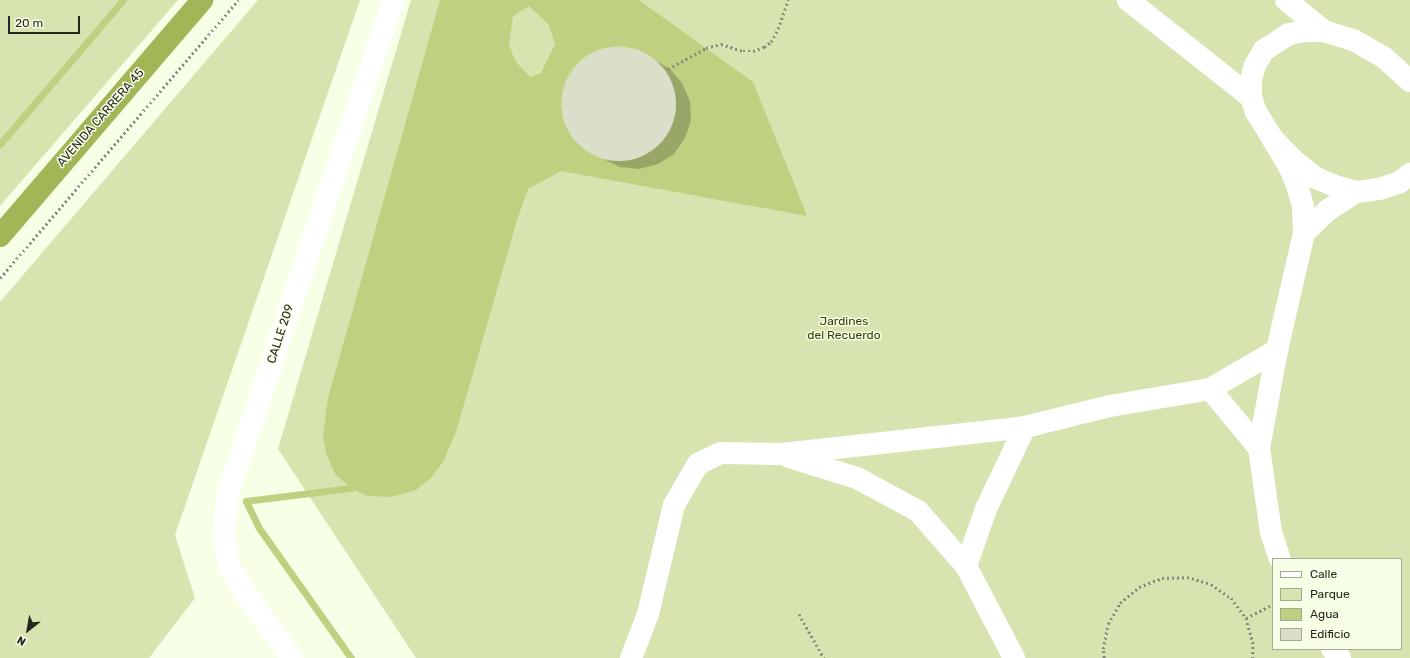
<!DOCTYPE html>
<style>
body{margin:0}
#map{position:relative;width:1410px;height:658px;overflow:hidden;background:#f8ffe7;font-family:Rubik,sans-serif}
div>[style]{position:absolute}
.green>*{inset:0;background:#d7e4af}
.water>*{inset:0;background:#bfd181}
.shadow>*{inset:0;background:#0003}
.stream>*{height:7px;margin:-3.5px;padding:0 3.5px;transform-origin:3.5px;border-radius:3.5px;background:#bfd181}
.building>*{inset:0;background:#d9dfc8}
.round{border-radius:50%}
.path>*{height:2.5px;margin-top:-1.25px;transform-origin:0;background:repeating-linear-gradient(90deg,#858a7a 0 2px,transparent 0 5px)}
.minor>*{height:22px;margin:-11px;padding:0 11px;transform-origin:11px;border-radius:11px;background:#fff}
.highway>*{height:22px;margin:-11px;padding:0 11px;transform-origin:11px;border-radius:11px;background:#a2b658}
span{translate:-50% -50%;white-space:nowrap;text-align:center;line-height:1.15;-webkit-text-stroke:3px #f8ffe7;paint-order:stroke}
.street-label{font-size:12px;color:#26281f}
.park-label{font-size:12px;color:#343e00}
.legend{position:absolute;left:1272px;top:558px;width:130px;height:92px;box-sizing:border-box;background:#f8ffe7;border:1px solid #a4a997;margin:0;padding:5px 7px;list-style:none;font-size:12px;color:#26281f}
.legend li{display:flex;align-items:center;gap:8px;height:20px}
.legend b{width:20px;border:1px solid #a4a997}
.north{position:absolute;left:8px;top:610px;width:40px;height:40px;-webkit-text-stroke:3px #f8ffe7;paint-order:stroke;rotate:211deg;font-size:11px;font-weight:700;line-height:16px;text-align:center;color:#26281f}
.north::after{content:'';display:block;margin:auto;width:14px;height:18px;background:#26281f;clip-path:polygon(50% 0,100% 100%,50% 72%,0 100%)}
.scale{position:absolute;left:8px;top:16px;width:72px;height:18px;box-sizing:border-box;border:2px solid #26281f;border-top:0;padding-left:5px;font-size:12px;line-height:14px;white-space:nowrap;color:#26281f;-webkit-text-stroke:3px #f8ffe7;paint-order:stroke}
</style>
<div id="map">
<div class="green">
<div style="clip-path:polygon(0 0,178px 0,0 206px)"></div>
<div style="clip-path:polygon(258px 0,360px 0,175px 535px,195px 598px,149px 658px,0 658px,0 302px)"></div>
<div style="clip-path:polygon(evenodd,411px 0,1410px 0,1410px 658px,416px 658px,278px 449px,411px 0,1273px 559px,1401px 559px,1401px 649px,1273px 649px,1273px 559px)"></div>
</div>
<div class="water">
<div style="clip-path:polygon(evenodd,440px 0,639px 0,753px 82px,807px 216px,561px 171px,528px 189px,518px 217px,456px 432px,443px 462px,431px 478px,416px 490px,391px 497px,367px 496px,351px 488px,335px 474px,326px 453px,323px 435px,328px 398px,440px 0,529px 6px,549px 25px,555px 44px,541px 73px,530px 77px,516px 62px,509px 46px,513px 16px,529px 6px,440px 0,618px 46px,637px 49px,654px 59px,667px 73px,675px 92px,676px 111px,670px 130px,659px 145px,643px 156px,624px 161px,604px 159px,586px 151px,573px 139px,564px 123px,561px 105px,563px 87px,571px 70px,584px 57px,600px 49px,618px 46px)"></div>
</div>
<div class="shadow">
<div style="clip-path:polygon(618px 47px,637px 50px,670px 69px,682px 83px,690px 101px,691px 120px,685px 138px,674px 154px,658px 164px,639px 169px,620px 167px,587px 151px,574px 138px,565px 122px,562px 105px,564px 87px,572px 71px,585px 58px,601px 50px)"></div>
</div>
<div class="stream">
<div style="left:0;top:144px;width:189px;rotate:-49.5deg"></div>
<div style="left:351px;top:658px;width:159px;rotate:-125.3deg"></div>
<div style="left:259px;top:528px;width:30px;rotate:-116deg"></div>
<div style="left:246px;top:501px;width:106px;rotate:-7.1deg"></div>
</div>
<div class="building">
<div class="round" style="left:562px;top:47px;width:114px;height:114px"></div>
</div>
<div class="path">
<div style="left:668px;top:69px;width:43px;rotate:-28.9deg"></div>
<div style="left:706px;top:48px;width:16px;rotate:-15deg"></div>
<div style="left:721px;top:44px;width:23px;rotate:18deg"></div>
<div style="left:743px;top:51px;width:10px"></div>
<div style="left:753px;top:51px;width:12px;rotate:-20deg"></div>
<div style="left:764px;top:47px;width:9px;rotate:-36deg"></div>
<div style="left:771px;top:42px;width:15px;rotate:-62deg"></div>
<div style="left:778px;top:29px;width:31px;rotate:-71deg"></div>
<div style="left:0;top:278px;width:366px;rotate:-49.4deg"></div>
<div style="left:799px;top:614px;width:51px;rotate:60.4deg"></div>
<div style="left:1246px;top:618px;width:30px;rotate:-27deg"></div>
<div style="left:1104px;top:658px;width:9px;rotate:-96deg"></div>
<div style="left:1103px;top:649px;width:25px;rotate:-79deg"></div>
<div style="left:1108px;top:624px;width:24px;rotate:-60deg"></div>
<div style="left:1120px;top:603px;width:25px;rotate:-40deg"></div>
<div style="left:1139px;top:587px;width:25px;rotate:-21deg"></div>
<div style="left:1162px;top:578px;width:25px;rotate:-2deg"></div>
<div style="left:1187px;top:577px;width:25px;rotate:16deg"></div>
<div style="left:1211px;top:584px;width:24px;rotate:35deg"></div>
<div style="left:1231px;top:598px;width:25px;rotate:53deg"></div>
<div style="left:1246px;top:618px;width:25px;rotate:74deg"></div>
<div style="left:1253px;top:642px;width:16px;rotate:90deg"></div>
</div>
<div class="minor">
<div style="left:1128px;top:0;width:157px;rotate:38.3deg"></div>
<div style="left:1286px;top:0;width:49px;rotate:39.2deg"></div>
<div style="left:1410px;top:81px;width:36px;rotate:-138deg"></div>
<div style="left:1383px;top:57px;width:34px;rotate:-150deg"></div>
<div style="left:1353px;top:40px;width:30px;rotate:-163deg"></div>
<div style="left:1324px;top:31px;width:19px;rotate:180deg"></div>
<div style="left:1305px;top:31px;width:16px;rotate:169deg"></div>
<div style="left:1289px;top:34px;width:30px;rotate:147deg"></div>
<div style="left:1264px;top:50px;width:17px;rotate:121deg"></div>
<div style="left:1255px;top:65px;width:15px;rotate:106deg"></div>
<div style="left:1251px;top:79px;width:18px;rotate:90deg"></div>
<div style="left:1251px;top:97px;width:16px;rotate:72deg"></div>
<div style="left:1256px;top:112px;width:31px;rotate:58deg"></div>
<div style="left:1272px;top:138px;width:28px;rotate:46deg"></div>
<div style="left:1291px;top:158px;width:32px;rotate:39deg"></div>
<div style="left:1316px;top:178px;width:21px;rotate:23deg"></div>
<div style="left:1335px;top:186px;width:22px;rotate:16deg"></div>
<div style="left:1356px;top:192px;width:23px;rotate:-7deg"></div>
<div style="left:1379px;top:189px;width:22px;rotate:-18deg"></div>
<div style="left:1400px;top:182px;width:13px;rotate:-39deg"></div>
<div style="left:1272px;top:138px;width:33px;rotate:59deg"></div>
<div style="left:1289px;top:166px;width:21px;rotate:67deg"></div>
<div style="left:1297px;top:185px;width:22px;rotate:74deg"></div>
<div style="left:1303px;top:206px;width:27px;rotate:88deg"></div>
<div style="left:1304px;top:233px;width:120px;rotate:103deg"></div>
<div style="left:1277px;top:350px;width:100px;rotate:100.4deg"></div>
<div style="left:1259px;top:448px;width:85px;rotate:81.9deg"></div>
<div style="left:1271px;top:532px;width:28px;rotate:72deg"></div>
<div style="left:1304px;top:233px;width:33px;rotate:-44deg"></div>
<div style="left:1328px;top:210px;width:33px;rotate:-33deg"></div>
<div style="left:1210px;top:389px;width:77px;rotate:50.3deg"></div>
<div style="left:789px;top:457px;width:71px;rotate:17.2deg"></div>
<div style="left:857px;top:478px;width:69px;rotate:28.4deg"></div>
<div style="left:918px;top:511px;width:73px;rotate:48.9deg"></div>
<div style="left:966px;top:566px;width:104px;rotate:62.4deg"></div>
<div style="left:966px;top:566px;width:60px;rotate:-70.7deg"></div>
<div style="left:986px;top:509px;width:91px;rotate:-64.6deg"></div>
<div style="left:1332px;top:649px;width:12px;rotate:48deg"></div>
<div style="left:292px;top:658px;width:64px;rotate:-126.2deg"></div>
<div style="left:254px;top:606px;width:46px;rotate:-122.7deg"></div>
<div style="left:229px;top:567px;width:33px;rotate:-99deg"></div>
<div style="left:224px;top:534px;width:37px;rotate:-85deg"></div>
<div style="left:227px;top:497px;width:524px;rotate:-71.53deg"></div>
<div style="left:631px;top:658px;width:47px;rotate:-68.9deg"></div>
<div style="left:648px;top:614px;width:112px;rotate:-76.6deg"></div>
<div style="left:674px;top:505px;width:48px;rotate:-59.7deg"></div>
<div style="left:698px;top:464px;width:25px;rotate:-26deg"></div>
<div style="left:721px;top:453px;width:61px;rotate:0.9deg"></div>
<div style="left:782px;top:454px;width:244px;rotate:-6.3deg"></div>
<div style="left:1025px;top:427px;width:88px;rotate:-13.9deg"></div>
<div style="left:1110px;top:406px;width:101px;rotate:-9.6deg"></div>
<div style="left:1210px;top:389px;width:78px;rotate:-30.2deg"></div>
</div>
<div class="highway">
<div style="left:0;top:236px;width:311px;rotate:-49.4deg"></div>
</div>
<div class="street-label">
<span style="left:101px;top:118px;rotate:-49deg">AVENIDA CARRERA 45</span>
<span style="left:281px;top:334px;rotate:-72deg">CALLE 209</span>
</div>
<div class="park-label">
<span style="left:844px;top:329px">Jardines<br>del Recuerdo</span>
</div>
<ul class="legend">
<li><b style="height:5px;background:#fff"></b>Calle</li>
<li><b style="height:11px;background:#d7e4af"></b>Parque</li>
<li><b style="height:11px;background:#bfd181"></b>Agua</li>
<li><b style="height:11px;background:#d9dfc8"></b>Edificio</li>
</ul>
<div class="north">N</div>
<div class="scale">20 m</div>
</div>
